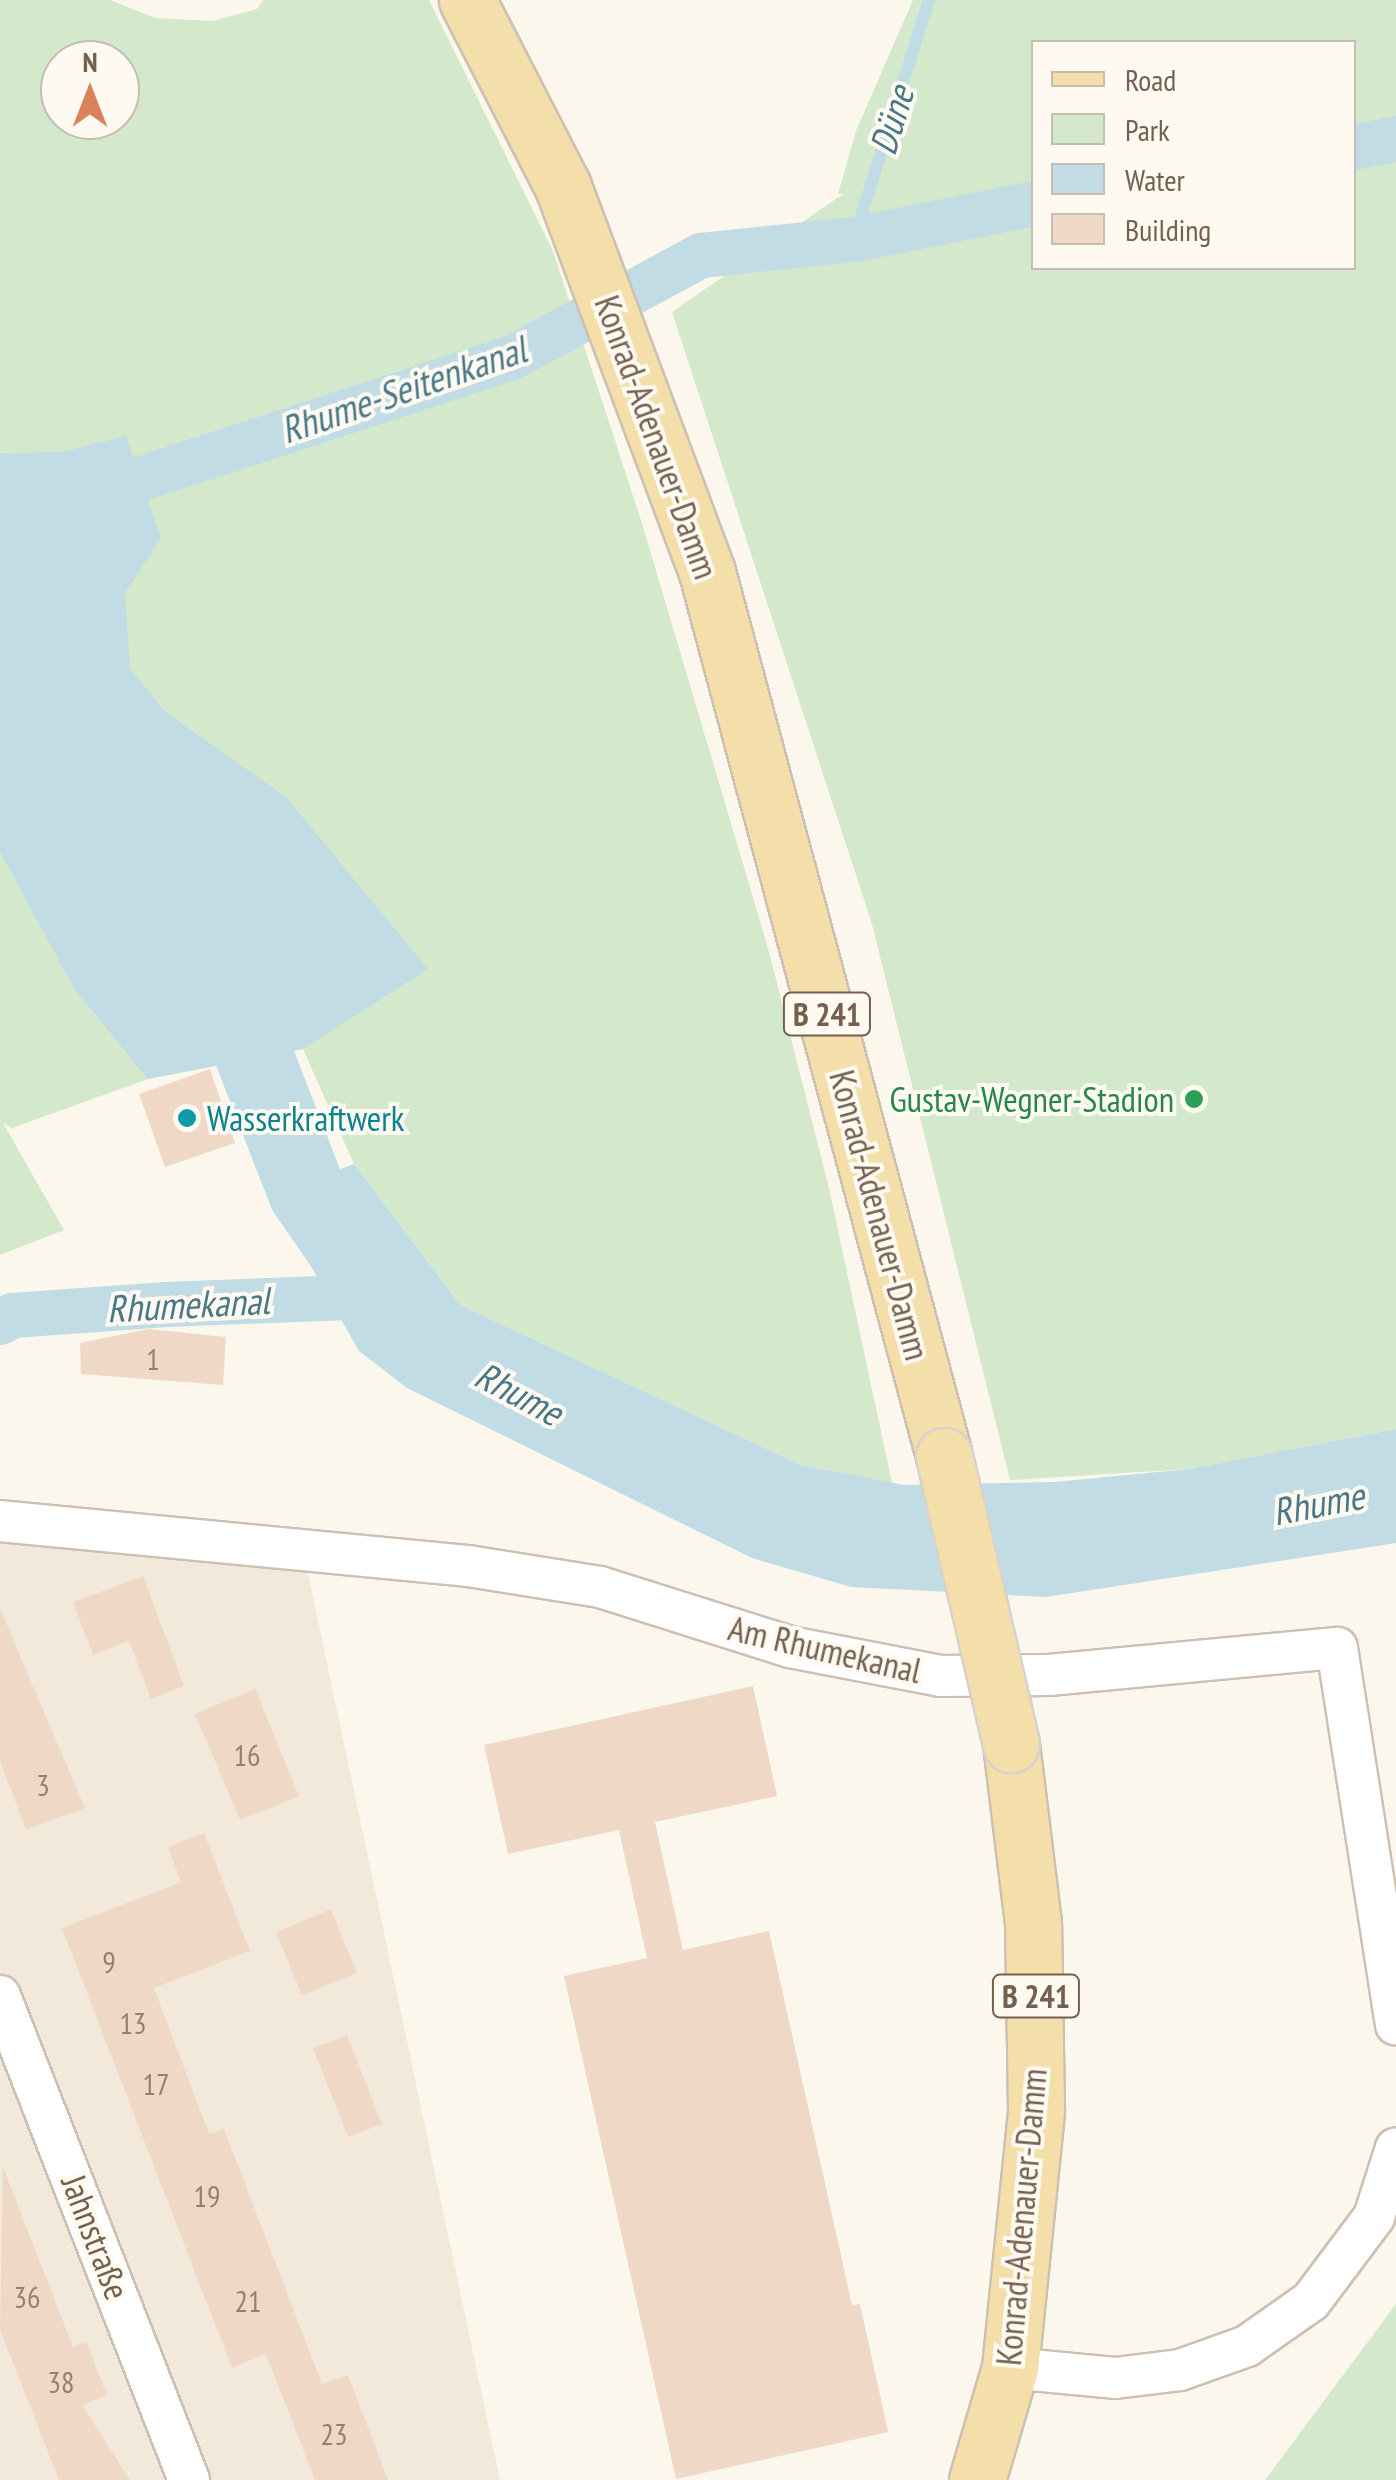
<!DOCTYPE html>
<meta charset="utf-8">
<style>
body{margin:0}
#map{position:relative;width:1396px;height:2480px;overflow:hidden;background:#fbf7ec;font-family:"PT Sans Narrow",sans-serif}
div>[style]{position:absolute}
.residential>*{inset:0;background:#f3e9db}
.green>*{inset:0;background:#d4e9cb}
.water>*{inset:0;background:#c1dce4}
.stream>*{height:12px;margin:-6px;padding:0 6px;transform-origin:6px;border-radius:6px;background:#c1dce4}
.canal>*{height:45px;margin:-22.5px;padding:0 22.5px;transform-origin:22.5px;border-radius:22.5px;background:#c1dce4}
.river>*{height:78px;margin:-39px;padding:0 39px;transform-origin:39px;border-radius:39px;background:#c1dce4}
.building>*{inset:0;background:#efd9c6}
.roads{filter:drop-shadow(2px 0 #cdc0b2) drop-shadow(-2px 0 #cdc0b2) drop-shadow(0 2px #cdc0b2) drop-shadow(0 -2px #cdc0b2)}
.street>*{height:40px;margin:-20px;padding:0 20px;transform-origin:20px;border-radius:20px;background:#fff}
.primary>*{height:55px;margin:-27.5px;padding:0 27.5px;transform-origin:27.5px;border-radius:27.5px;background:#f4dfaa}
.bridges{filter:drop-shadow(2px 0 #d8d2ce) drop-shadow(-2px 0 #d8d2ce) drop-shadow(0 2px #d8d2ce) drop-shadow(0 -2px #d8d2ce)}
.primary-bridge>*{height:55px;margin:-27.5px;padding:0 27.5px;transform-origin:27.5px;border-radius:27.5px;background:#f4dfaa}
.dots>*{width:28px;height:28px;translate:-50% -50%;box-sizing:border-box;border:5px solid #fefaf2;border-radius:50%}
span{translate:-50% -50%;white-space:nowrap;text-align:center;line-height:1.15;-webkit-text-stroke:8px #fefaf2;paint-order:stroke}
.number-label{font-size:30px;color:#947e6e}
.number-label span{-webkit-text-stroke-width:0}
.shield-label span{padding:2px 8px;background:#fefaf2;border:2px solid;border-radius:8px;-webkit-text-stroke-width:0}
.shield-label{font-size:32px;color:#756050;font-weight:700}
.street-label{font-size:35px;color:#756050}
.leisure-label{font-size:35px;color:#27864d}
.right{translate:-100% -50%;text-align:right}
.culture-label{font-size:35px;color:#0d838f}
.left{translate:0 -50%;text-align:left}
.water-label{font-size:38px;color:#4b7886;font-style:italic}
.legend{position:absolute;left:1031px;top:40px;width:325px;height:230px;box-sizing:border-box;background:#fefaf2;border:2px solid #c7bcb1;margin:0;padding:12px 18px;list-style:none;font-size:30px;color:#756050}
.legend li{display:flex;align-items:center;gap:20px;height:50px}
.legend b{width:50px;border:2px solid #c7bcb1}
.north{position:absolute;left:40px;top:40px;width:100px;height:100px;box-sizing:border-box;background:#fefaf2;border:2px solid #c7bcb1;border-radius:50%;rotate:0deg;font-size:28px;font-weight:700;line-height:40px;text-align:center;color:#756050}
.north::after{content:'';display:block;margin:auto;width:35px;height:45px;background:#db825c;clip-path:polygon(50% 0,100% 100%,50% 72%,0 100%)}
</style>
<div id="map">
<div class="residential">
<div style="clip-path:polygon(0 1521px,303px 1550px,500px 2480px,0 2480px)"></div>
</div>
<div class="green">
<div style="clip-path:polygon(evenodd,0 0,110px 0,155px 18px,213px 21px,257px 9px,263px 0,429px 0,553px 251px,641px 520px,768px 948px,829px 1188px,892px 1483px,801px 1465px,460px 1305px,354px 1164px,303px 1049px,148px 1079px,12px 1128px,3px 1123px,64px 1230px,0 1255px,0 0,60px 60px,120px 60px,120px 120px,60px 120px,60px 60px)"></div>
<div style="clip-path:polygon(evenodd,913px 0,1396px 0,1396px 1429px,1189px 1469px,1010px 1480px,872px 924px,672px 312px,843px 194px,838px 194px,856px 131px,913px 0,1034px 42px,1354px 42px,1354px 268px,1034px 268px,1034px 42px)"></div>
<div style="clip-path:polygon(1396px 2304px,1396px 2480px,1265px 2480px)"></div>
</div>
<div class="water">
<div style="clip-path:polygon(126px 436px,161px 538px,125px 593px,130px 668px,164px 711px,286px 797px,428px 969px,303px 1049px,148px 1079px,75px 990px,0 852px,0 453px,61px 452px)"></div>
<div style="clip-path:polygon(354px 1164px,460px 1305px,801px 1465px,904px 1485px,1054px 1482px,1189px 1469px,1396px 1429px,1396px 1543px,1046px 1597px,851px 1587px,752px 1558px,407px 1388px,359px 1351px,271px 1195px)"></div>
</div>
<div class="stream">
<div style="left:854px;top:239px;width:250px;rotate:-72.6deg"></div>
</div>
<div class="canal">
<div style="left:1354px;top:147px;width:43px;rotate:-12.1deg"></div>
<div style="left:0;top:524px;width:539px;rotate:-18.06deg"></div>
<div style="left:512px;top:357px;width:215px;rotate:-28.4deg"></div>
<div style="left:701px;top:255px;width:154px;rotate:-6deg"></div>
<div style="left:854px;top:239px;width:184px;rotate:-11.3deg"></div>
<div style="left:0;top:1322px;width:14px;rotate:-30deg"></div>
<div style="left:12px;top:1315px;width:154px;rotate:-4.1deg"></div>
<div style="left:166px;top:1304px;width:213px;rotate:-2.2deg"></div>
</div>
<div class="river">
<div style="left:206px;top:965px;width:67px;rotate:58.4deg"></div>
<div style="left:241px;top:1022px;width:182px;rotate:68.8deg"></div>
<div style="left:307px;top:1192px;width:98px;rotate:55.3deg"></div>
</div>
<div class="building">
<div style="clip-path:polygon(210px 1069px,235px 1143px,165px 1167px,139px 1094px)"></div>
<div style="clip-path:polygon(149px 1329px,226px 1337px,223px 1385px,81px 1374px,80px 1343px)"></div>
<div style="clip-path:polygon(143px 1576px,184px 1686px,151px 1699px,129px 1641px,93px 1655px,73px 1602px)"></div>
<div style="clip-path:polygon(0 1609px,85px 1808px,26px 1830px,0 1761px)"></div>
<div style="clip-path:polygon(753px 1686px,777px 1796px,655px 1822px,683px 1950px,769px 1931px,852px 2305px,860px 2304px,888px 2432px,676px 2479px,564px 1976px,647px 1958px,619px 1830px,508px 1854px,484px 1745px)"></div>
<div style="clip-path:polygon(255px 1689px,299px 1796px,240px 1820px,195px 1714px)"></div>
<div style="clip-path:polygon(204px 1833px,250px 1951px,154px 1988px,209px 2134px,224px 2129px,322px 2384px,348px 2375px,388px 2480px,315px 2480px,266px 2354px,232px 2368px,62px 1928px,181px 1882px,168px 1847px)"></div>
<div style="clip-path:polygon(331px 1909px,357px 1973px,302px 1995px,276px 1932px)"></div>
<div style="clip-path:polygon(347px 2035px,382px 2124px,348px 2137px,313px 2048px)"></div>
<div style="clip-path:polygon(3px 2167px,73px 2347px,86px 2342px,107px 2395px,82px 2405px,130px 2480px,59px 2480px,0 2330px)"></div>
</div>
<div class="roads">
<div class="street">
<div style="left:0;top:1521px;width:470px;rotate:5.5deg"></div>
<div style="left:468px;top:1566px;width:134px;rotate:9deg"></div>
<div style="left:600px;top:1587px;width:199px;rotate:17.5deg"></div>
<div style="left:790px;top:1647px;width:153px;rotate:10.9deg"></div>
<div style="left:940px;top:1676px;width:109px;rotate:-0.5deg"></div>
<div style="left:1049px;top:1675px;width:289px;rotate:-5.4deg"></div>
<div style="left:1337px;top:1648px;width:381px;rotate:81.1deg"></div>
<div style="left:0;top:1996px;width:520px;rotate:68.67deg"></div>
<div style="left:1010px;top:2368px;width:105px;rotate:5.4deg"></div>
<div style="left:1115px;top:2378px;width:65px;rotate:-7deg"></div>
<div style="left:1180px;top:2370px;width:71px;rotate:-19.7deg"></div>
<div style="left:1247px;top:2346px;width:78px;rotate:-35.1deg"></div>
<div style="left:1311px;top:2301px;width:105px;rotate:-53.1deg"></div>
<div style="left:1374px;top:2217px;width:72px;rotate:-72.3deg"></div>
</div>
<div class="primary">
<div style="left:467px;top:0;width:210px;rotate:62.8deg"></div>
<div style="left:563px;top:187px;width:411px;rotate:69.5deg"></div>
<div style="left:707px;top:572px;width:915px;rotate:74.99deg"></div>
<div style="left:977px;top:2480px;width:117px;rotate:-73.6deg"></div>
<div style="left:1010px;top:2368px;width:259px;rotate:-84.2deg"></div>
<div style="left:1036px;top:2110px;width:187px;rotate:-90.9deg"></div>
<div style="left:1033px;top:1923px;width:180px;rotate:-97deg"></div>
</div>
</div>
<div class="bridges">
<div class="primary-bridge">
<div style="left:944px;top:1456px;width:296px;rotate:76.9deg"></div>
</div>
</div>
<div class="dots">
<div style="left:1194px;top:1099px;background:#2e9e5b"></div>
<div style="left:187px;top:1118px;background:#0f9aa8"></div>
</div>
<div class="number-label">
<span style="left:153px;top:1359px">1</span>
<span style="left:247px;top:1755px">16</span>
<span style="left:43px;top:1785px">3</span>
<span style="left:109px;top:1962px">9</span>
<span style="left:133px;top:2023px">13</span>
<span style="left:156px;top:2084px">17</span>
<span style="left:207px;top:2196px">19</span>
<span style="left:27px;top:2297px">36</span>
<span style="left:248px;top:2301px">21</span>
<span style="left:61px;top:2382px">38</span>
<span style="left:334px;top:2434px">23</span>
</div>
<div class="shield-label">
<span style="left:827px;top:1014px">B 241</span>
<span style="left:1036px;top:1996px">B 241</span>
</div>
<div class="street-label">
<span style="left:657px;top:437px;rotate:70deg">Konrad-Adenauer-Damm</span>
<span style="left:880px;top:1215px;rotate:75deg">Konrad-Adenauer-Damm</span>
<span style="left:825px;top:1649px;rotate:13deg">Am Rhumekanal</span>
<span style="left:1021px;top:2217px;rotate:-85deg">Konrad-Adenauer-Damm</span>
<span style="left:96px;top:2237px;rotate:69deg">Jahnstraße</span>
</div>
<div class="leisure-label">
<span class="right" style="left:1174px;top:1099px">Gustav-Wegner-Stadion</span>
</div>
<div class="culture-label">
<span class="left" style="left:207px;top:1118px">Wasserkraftwerk</span>
</div>
<div class="water-label">
<span style="left:891px;top:120px;rotate:-73deg">Düne</span>
<span style="left:403px;top:389px;rotate:-19deg">Rhume-Seitenkanal</span>
<span style="left:188px;top:1304px;rotate:-3deg">Rhumekanal</span>
<span style="left:519px;top:1393px;rotate:28deg">Rhume</span>
<span style="left:1318px;top:1503px;rotate:-11deg">Rhume</span>
</div>
<ul class="legend">
<li><b style="height:12px;background:#f4dfaa"></b>Road</li>
<li><b style="height:28px;background:#d4e9cb"></b>Park</li>
<li><b style="height:28px;background:#c1dce4"></b>Water</li>
<li><b style="height:28px;background:#efd9c6"></b>Building</li>
</ul>
<div class="north">N</div>
</div>
